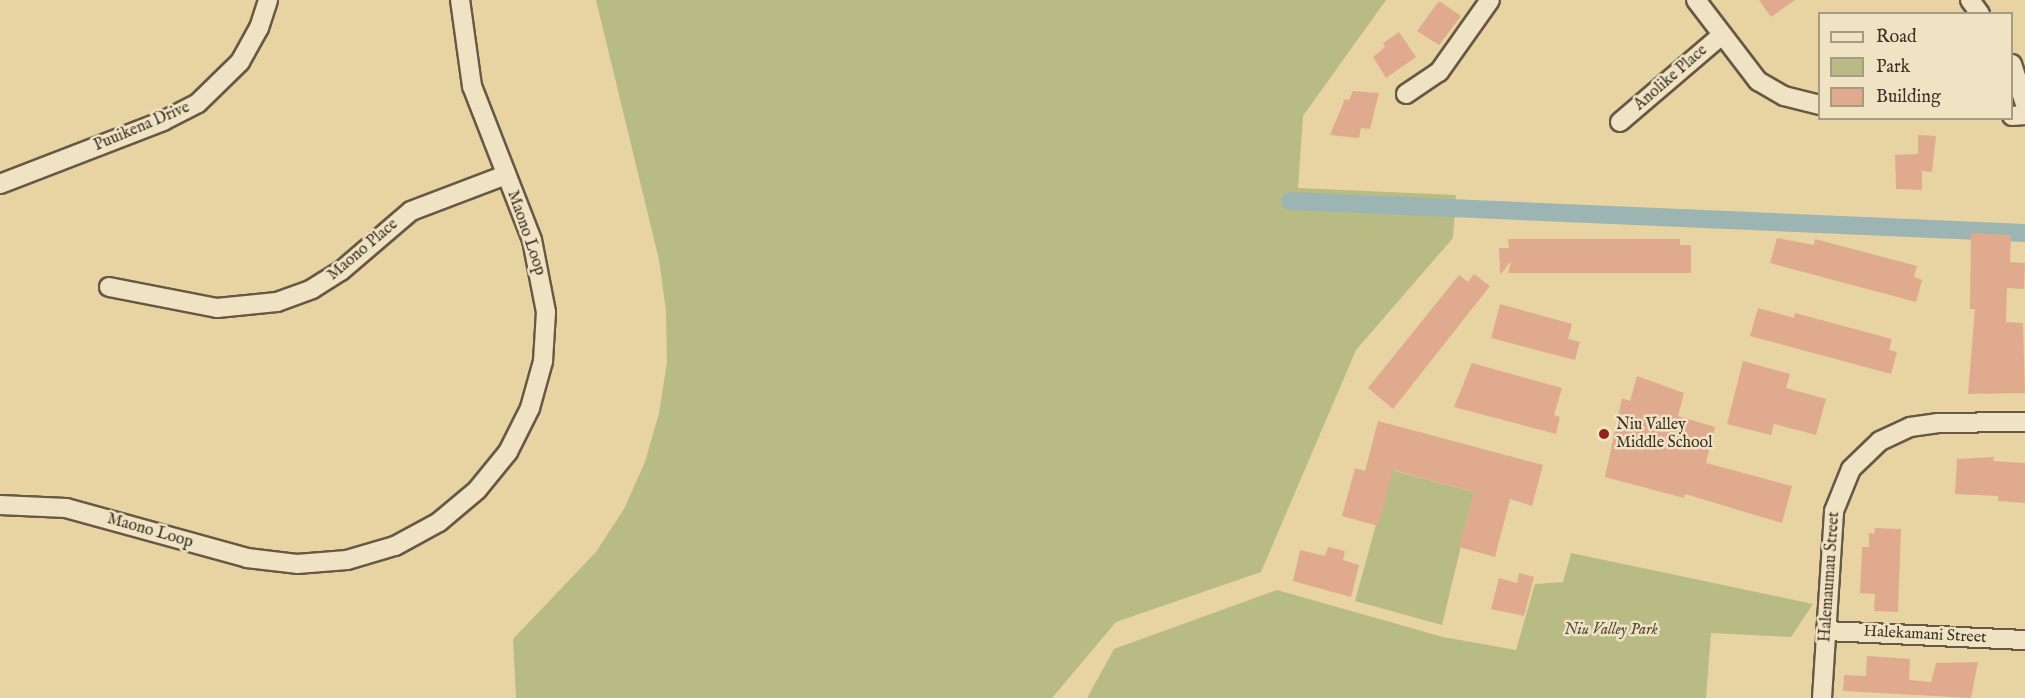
<!DOCTYPE html>
<style>
body{margin:0}
#map{position:relative;width:2025px;height:698px;overflow:hidden;background:#e8d4a2;font-family:"IM FELL English",serif}
div>[style]{position:absolute}
.green>*{inset:0;background:#b8bc84}
.canal>*{height:18px;margin:-9px;padding:0 9px;transform-origin:9px;border-radius:9px;background:#9db5b2}
.building>*{inset:0;background:#e0aa8f}
.roads{filter:drop-shadow(2px 0 #675946) drop-shadow(-2px 0 #675946) drop-shadow(0 2px #675946) drop-shadow(0 -2px #675946)}
.minor>*{height:18px;margin:-9px;padding:0 9px;transform-origin:9px;border-radius:9px;background:#f0e3c3}
.dots>*{width:16px;height:16px;translate:-50% -50%;box-sizing:border-box;border:3px solid #f0e3c3;border-radius:50%}
span{translate:-50% -50%;white-space:nowrap;text-align:center;line-height:1.15;-webkit-text-stroke:5px #f0e3c3;paint-order:stroke}
.street-label{font-size:16px;color:#3c3027}
.poi-label{font-size:16px;color:#3c3027}
.left{translate:0 -50%;text-align:left}
.park-label{font-size:16px;color:#554c3a;font-style:italic}
.legend{position:absolute;left:1818px;top:12px;width:195px;height:108px;box-sizing:border-box;background:#f0e3c3;border:2px solid #a89b85;margin:0;padding:8px 10px;list-style:none;font-size:18px;color:#3c3027}
.legend li{display:flex;align-items:center;gap:12px;height:30px}
.legend b{width:30px;border:2px solid #a89b85}
</style>
<div id="map">
<div class="green">
<div style="clip-path:polygon(596px 0,1386px 0,1303px 116px,1298px 188px,1456px 195px,1453px 238px,1356px 350px,1261px 572px,1116px 622px,1052px 698px,516px 698px,513px 639px,596px 552px,624px 509px,645px 462px,659px 413px,667px 362px,666px 311px,659px 260px)"></div>
<div style="clip-path:polygon(1391px 470px,1474px 492px,1442px 625px,1355px 601px)"></div>
<div style="clip-path:polygon(1571px 553px,1813px 604px,1791px 637px,1711px 633px,1706px 698px,1087px 698px,1114px 649px,1277px 590px,1443px 637px,1516px 650px,1535px 584px,1563px 582px)"></div>
</div>
<div class="canal">
<div style="left:1290px;top:201px;width:736px;rotate:2.49deg"></div>
</div>
<div class="building">
<div style="clip-path:polygon(1759px 0,1795px 0,1771px 17px)"></div>
<div style="clip-path:polygon(1439px 1px,1461px 16px,1439px 45px,1417px 31px)"></div>
<div style="clip-path:polygon(1399px 32px,1416px 57px,1386px 78px,1373px 57px,1385px 47px,1383px 43px)"></div>
<div style="clip-path:polygon(1353px 91px,1379px 93px,1370px 129px,1361px 128px,1359px 138px,1330px 135px,1345px 99px,1349px 100px)"></div>
<div style="clip-path:polygon(1918px 135px,1936px 136px,1932px 172px,1922px 171px,1922px 190px,1896px 189px,1895px 155px,1918px 154px)"></div>
<div style="clip-path:polygon(1971px 233px,2011px 235px,2010px 262px,2025px 263px,2024px 289px,2007px 288px,2006px 322px,2023px 323px,2025px 393px,1968px 394px,1975px 309px,1970px 309px)"></div>
<div style="clip-path:polygon(1777px 238px,1814px 245px,1815px 239px,1917px 266px,1914px 277px,1922px 280px,1916px 302px,1770px 263px)"></div>
<div style="clip-path:polygon(1508px 239px,1680px 239px,1680px 245px,1691px 245px,1691px 273px,1508px 273px,1511px 261px,1500px 275px,1499px 248px,1509px 248px)"></div>
<div style="clip-path:polygon(1474px 274px,1490px 286px,1393px 409px,1368px 388px,1459px 275px,1468px 282px)"></div>
<div style="clip-path:polygon(1500px 304px,1572px 324px,1568px 339px,1580px 342px,1575px 360px,1491px 338px)"></div>
<div style="clip-path:polygon(1758px 308px,1794px 318px,1795px 313px,1892px 339px,1889px 350px,1897px 352px,1891px 374px,1750px 336px)"></div>
<div style="clip-path:polygon(1743px 361px,1790px 374px,1786px 388px,1826px 399px,1816px 435px,1774px 424px,1771px 435px,1727px 424px)"></div>
<div style="clip-path:polygon(1472px 363px,1562px 388px,1554px 415px,1560px 417px,1556px 434px,1454px 407px)"></div>
<div style="clip-path:polygon(1637px 376px,1684px 393px,1678px 416px,1715px 427px,1706px 463px,1792px 486px,1782px 523px,1685px 494px,1684px 498px,1605px 477px,1622px 398px,1630px 401px)"></div>
<div style="clip-path:polygon(1378px 421px,1543px 465px,1532px 506px,1510px 499px,1495px 557px,1459px 547px,1474px 492px,1393px 470px,1378px 526px,1342px 516px,1355px 468px,1365px 471px)"></div>
<div style="clip-path:polygon(1994px 457px,1993px 461px,2025px 463px,2025px 503px,1998px 501px,1998px 496px,1955px 494px,1957px 459px)"></div>
<div style="clip-path:polygon(1875px 528px,1901px 529px,1898px 612px,1874px 611px,1875px 594px,1860px 593px,1862px 547px,1869px 547px,1869px 533px,1874px 534px)"></div>
<div style="clip-path:polygon(1328px 547px,1345px 551px,1343px 560px,1359px 565px,1351px 597px,1293px 581px,1300px 550px,1325px 556px)"></div>
<div style="clip-path:polygon(1519px 573px,1534px 577px,1524px 616px,1491px 609px,1499px 578px,1517px 583px)"></div>
<div style="clip-path:polygon(1867px 656px,1910px 659px,1909px 680px,1931px 682px,1936px 663px,1978px 662px,1971px 698px,1843px 691px,1844px 675px,1866px 676px)"></div>
</div>
<div class="roads">
<div class="minor">
<div style="left:1696px;top:0;width:102px;rotate:52.6deg"></div>
<div style="left:1758px;top:81px;width:30px;rotate:30deg"></div>
<div style="left:1784px;top:96px;width:37px;rotate:14deg"></div>
<div style="left:1970px;top:0;width:17px;rotate:54deg"></div>
<div style="left:2012px;top:64px;width:42px;rotate:72deg"></div>
<div style="left:1406px;top:94px;width:40px;rotate:-34deg"></div>
<div style="left:1439px;top:72px;width:88px;rotate:-54.7deg"></div>
<div style="left:2012px;top:116px;width:13px;rotate:-4deg"></div>
<div style="left:1620px;top:122px;width:134px;rotate:-40.5deg"></div>
<div style="left:0;top:184px;width:175px;rotate:-21.1deg"></div>
<div style="left:163px;top:121px;width:39px;rotate:-27deg"></div>
<div style="left:198px;top:103px;width:59px;rotate:-44.3deg"></div>
<div style="left:240px;top:62px;width:39px;rotate:-61deg"></div>
<div style="left:259px;top:28px;width:29px;rotate:-72deg"></div>
<div style="left:109px;top:287px;width:110px;rotate:11deg"></div>
<div style="left:217px;top:308px;width:60px;rotate:-5.7deg"></div>
<div style="left:277px;top:302px;width:37px;rotate:-20deg"></div>
<div style="left:312px;top:289px;width:34px;rotate:-32deg"></div>
<div style="left:341px;top:271px;width:92px;rotate:-40.6deg"></div>
<div style="left:411px;top:211px;width:102px;rotate:-20.8deg"></div>
<div style="left:0;top:505px;width:66px;rotate:2.6deg"></div>
<div style="left:66px;top:508px;width:188px;rotate:15.4deg"></div>
<div style="left:247px;top:558px;width:50px;rotate:6.8deg"></div>
<div style="left:297px;top:564px;width:50px;rotate:-4.6deg"></div>
<div style="left:347px;top:560px;width:50px;rotate:-16.3deg"></div>
<div style="left:395px;top:546px;width:50px;rotate:-28.6deg"></div>
<div style="left:439px;top:522px;width:50px;rotate:-40.1deg"></div>
<div style="left:477px;top:490px;width:49px;rotate:-50.8deg"></div>
<div style="left:508px;top:452px;width:49px;rotate:-63.4deg"></div>
<div style="left:530px;top:408px;width:49px;rotate:-74.5deg"></div>
<div style="left:543px;top:361px;width:49px;rotate:-86.5deg"></div>
<div style="left:546px;top:312px;width:73px;rotate:-101deg"></div>
<div style="left:532px;top:240px;width:165px;rotate:-111.3deg"></div>
<div style="left:472px;top:86px;width:87px;rotate:-97.9deg"></div>
<div style="left:1826px;top:631px;width:199px;rotate:2.6deg"></div>
<div style="left:1822px;top:698px;width:187px;rotate:-86.3deg"></div>
<div style="left:1834px;top:511px;width:45px;rotate:-68deg"></div>
<div style="left:1851px;top:469px;width:40px;rotate:-44deg"></div>
<div style="left:1880px;top:441px;width:33px;rotate:-25deg"></div>
<div style="left:1910px;top:427px;width:27px;rotate:-8deg"></div>
<div style="left:1937px;top:423px;width:88px;rotate:-0.7deg"></div>
</div>
</div>
<div class="dots">
<div style="left:1604px;top:434px;background:#8f2418"></div>
</div>
<div class="street-label">
<span style="left:1671px;top:78px;rotate:-41deg">Anolike Place</span>
<span style="left:142px;top:127px;rotate:-23deg">Puuikena Drive</span>
<span style="left:526px;top:233px;rotate:71deg">Maono Loop</span>
<span style="left:363px;top:250px;rotate:-40deg">Maono Place</span>
<span style="left:150px;top:531px;rotate:16deg">Maono Loop</span>
<span style="left:1830px;top:577px;rotate:-86deg">Halemaumau Street</span>
<span style="left:1925px;top:635px;rotate:3deg">Halekamani Street</span>
</div>
<div class="poi-label">
<span class="left" style="left:1616px;top:434px">Niu Valley<br>Middle School</span>
</div>
<div class="park-label">
<span style="left:1611px;top:630px">Niu Valley Park</span>
</div>
<ul class="legend">
<li><b style="height:8px;background:#f0e3c3"></b>Road</li>
<li><b style="height:16px;background:#b8bc84"></b>Park</li>
<li><b style="height:16px;background:#e0aa8f"></b>Building</li>
</ul>
</div>
